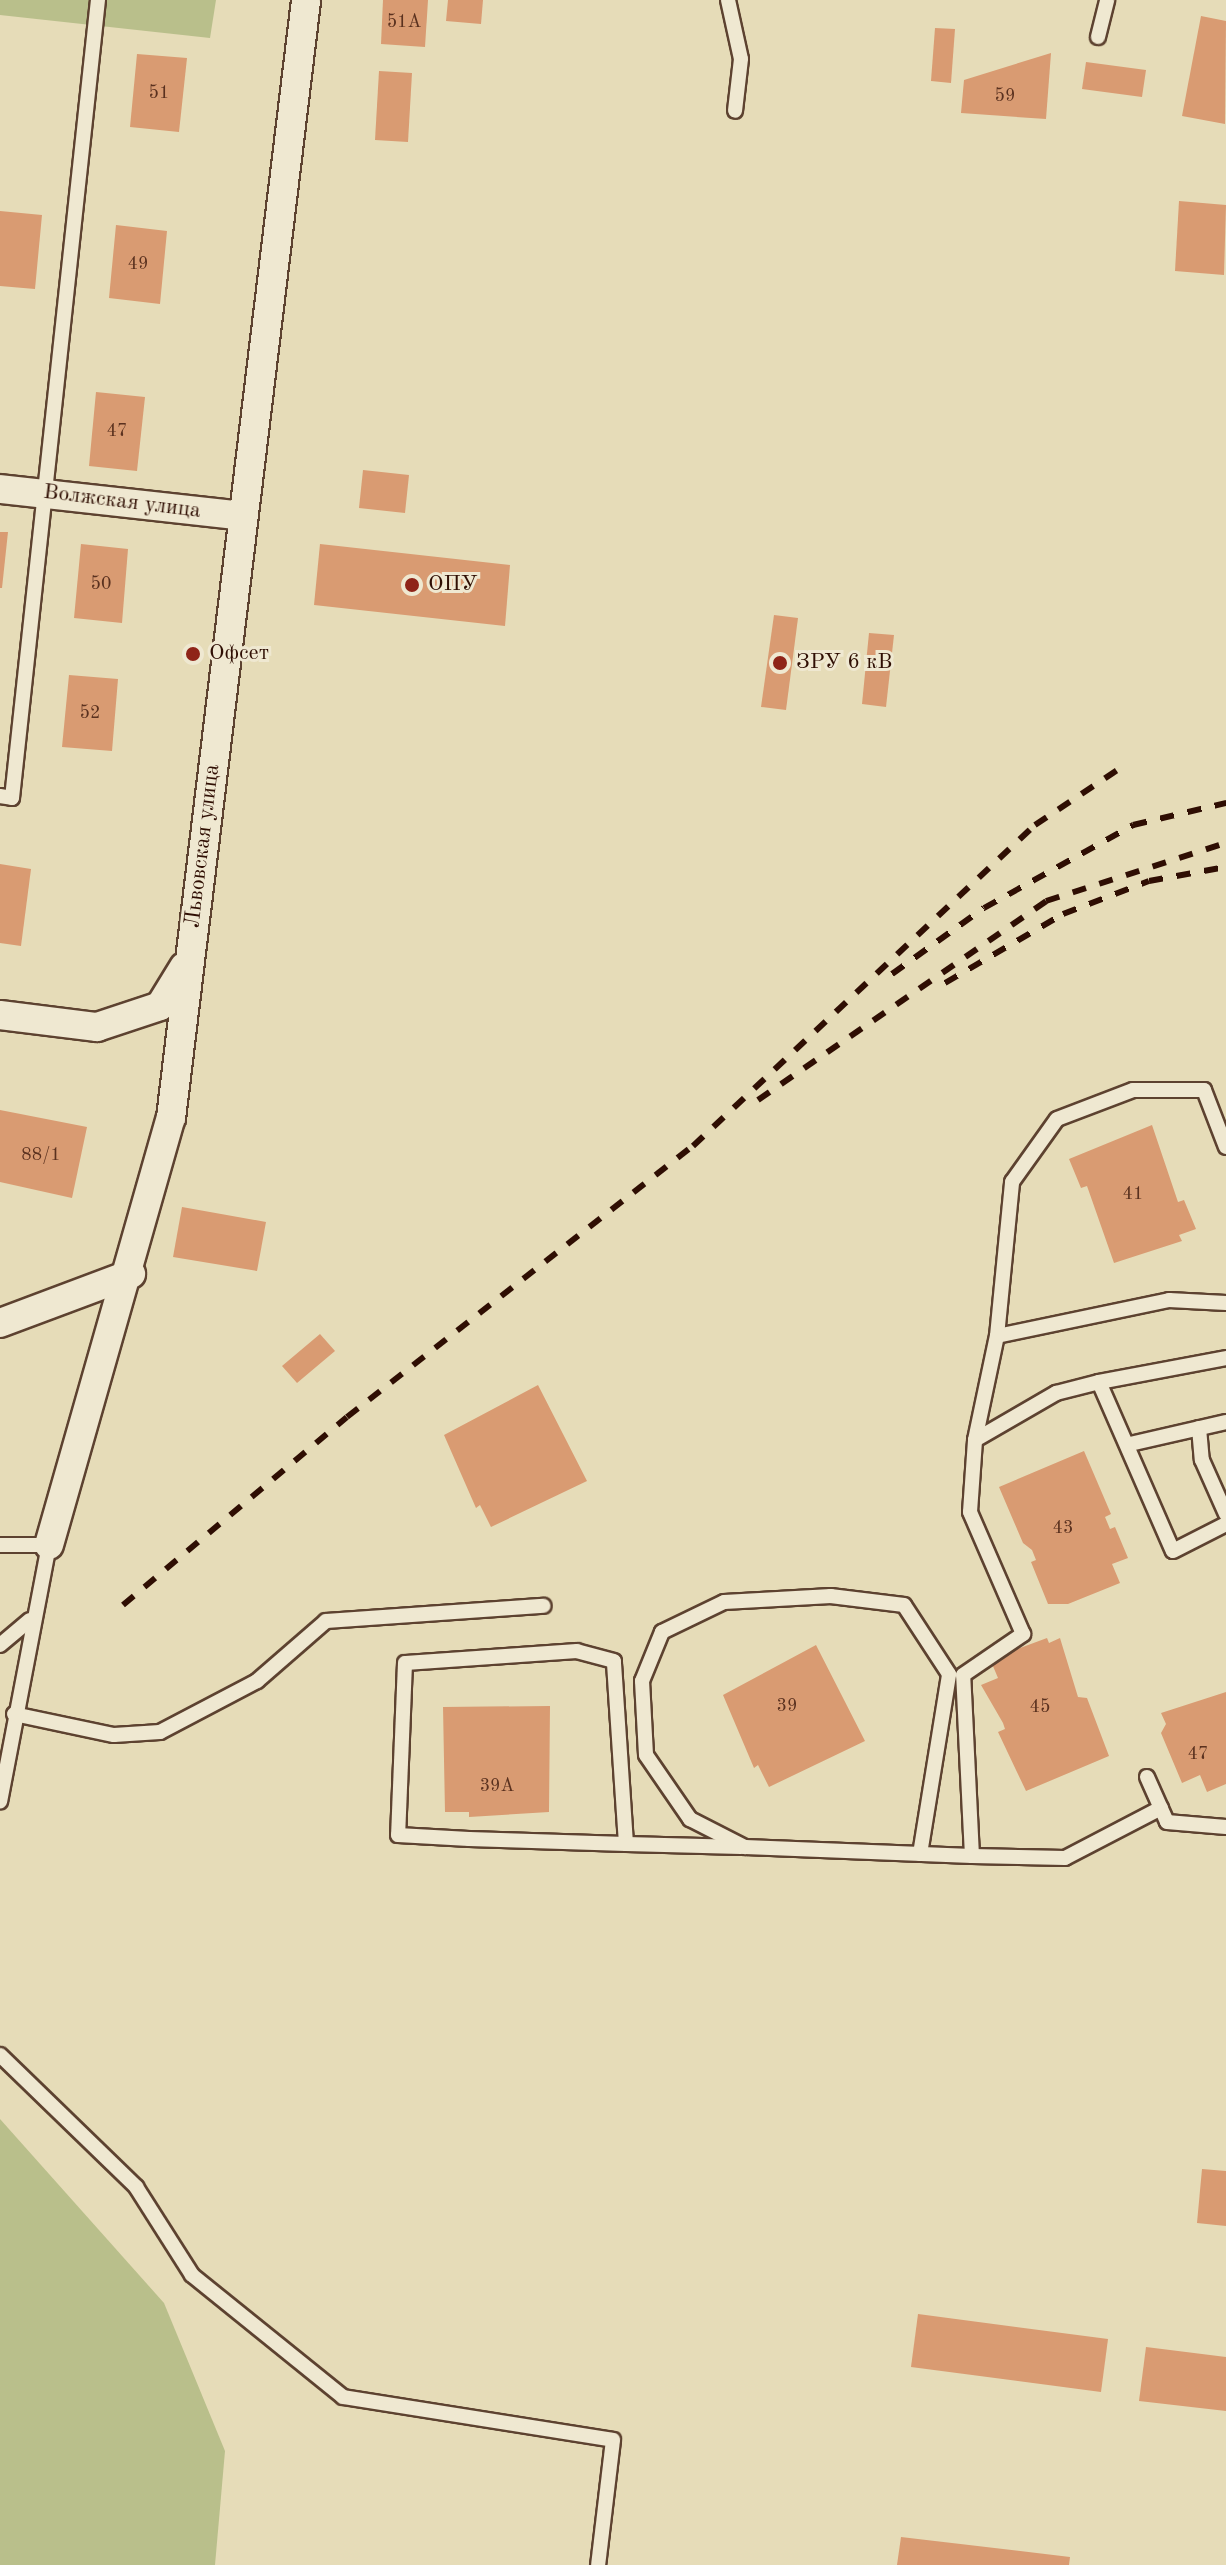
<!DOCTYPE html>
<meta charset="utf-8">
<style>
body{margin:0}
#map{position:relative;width:1226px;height:2565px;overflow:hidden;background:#e6dcb8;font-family:"Old Standard TT",serif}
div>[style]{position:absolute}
.green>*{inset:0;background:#b9bf8b}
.building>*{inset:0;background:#d99b72}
.roads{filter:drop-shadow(2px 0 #5d4230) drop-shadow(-2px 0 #5d4230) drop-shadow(0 2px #5d4230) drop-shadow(0 -2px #5d4230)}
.service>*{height:14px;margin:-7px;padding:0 7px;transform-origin:7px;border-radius:7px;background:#efe8d1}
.minor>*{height:28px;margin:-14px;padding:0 14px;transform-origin:14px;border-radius:14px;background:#efe8d1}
.rail>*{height:6px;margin-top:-3px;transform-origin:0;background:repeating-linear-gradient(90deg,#2f0e03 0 14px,transparent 0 28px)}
.dots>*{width:22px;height:22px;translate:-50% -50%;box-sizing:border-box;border:4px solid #efe8d1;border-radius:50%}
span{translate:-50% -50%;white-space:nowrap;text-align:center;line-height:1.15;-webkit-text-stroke:6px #efe8d1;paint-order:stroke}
.number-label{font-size:18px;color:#5a311f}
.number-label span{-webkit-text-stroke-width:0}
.street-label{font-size:22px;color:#2f0e03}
.poi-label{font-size:22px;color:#2f0e03}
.left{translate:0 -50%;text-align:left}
</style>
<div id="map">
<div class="green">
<div style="clip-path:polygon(0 0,216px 0,210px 38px,0 15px)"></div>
<div style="clip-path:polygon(0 2119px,164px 2303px,225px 2451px,215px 2565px,0 2565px)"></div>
</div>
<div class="building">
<div style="clip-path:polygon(383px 0,428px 0,425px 47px,381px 44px)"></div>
<div style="clip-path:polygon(448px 0,483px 0,481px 24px,446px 21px)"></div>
<div style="clip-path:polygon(1201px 16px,1226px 21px,1225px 124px,1182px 116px)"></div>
<div style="clip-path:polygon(935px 28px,955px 29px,951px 83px,931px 81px)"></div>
<div style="clip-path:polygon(1051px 53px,1046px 119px,961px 113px,964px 80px)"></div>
<div style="clip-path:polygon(137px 54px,187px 58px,179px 132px,130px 127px)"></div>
<div style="clip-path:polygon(1086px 62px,1146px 70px,1142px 97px,1082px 89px)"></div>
<div style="clip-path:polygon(379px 71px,412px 73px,408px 142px,375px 140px)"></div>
<div style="clip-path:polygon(1179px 201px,1226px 205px,1224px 275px,1175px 271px)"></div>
<div style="clip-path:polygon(0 211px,42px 215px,35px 289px,0 286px)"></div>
<div style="clip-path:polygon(116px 225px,167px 231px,160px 304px,109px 298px)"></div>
<div style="clip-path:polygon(96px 392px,145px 397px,137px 471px,89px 466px)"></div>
<div style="clip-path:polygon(363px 470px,409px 475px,405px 513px,359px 508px)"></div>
<div style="clip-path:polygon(0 532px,8px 532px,2px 588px,0 588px)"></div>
<div style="clip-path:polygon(81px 544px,128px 549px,122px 623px,74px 618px)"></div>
<div style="clip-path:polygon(320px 544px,510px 565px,505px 626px,314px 605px)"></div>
<div style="clip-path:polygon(774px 615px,798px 618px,786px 710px,761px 707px)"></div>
<div style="clip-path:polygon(869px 633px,894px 635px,886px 707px,862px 704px)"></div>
<div style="clip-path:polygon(69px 675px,118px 679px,112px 751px,62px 747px)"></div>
<div style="clip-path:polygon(0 864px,31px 869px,21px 946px,0 943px)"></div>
<div style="clip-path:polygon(0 1110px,87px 1127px,72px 1198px,0 1182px)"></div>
<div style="clip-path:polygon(1152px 1125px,1178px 1202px,1184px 1200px,1196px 1229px,1179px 1235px,1182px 1241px,1114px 1263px,1087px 1186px,1081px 1188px,1069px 1159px)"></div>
<div style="clip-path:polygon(182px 1207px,266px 1222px,257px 1271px,173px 1257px)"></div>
<div style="clip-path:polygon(320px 1334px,335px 1351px,297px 1383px,282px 1366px)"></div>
<div style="clip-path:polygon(538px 1385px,587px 1481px,491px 1527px,480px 1505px,476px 1508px,444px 1435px)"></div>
<div style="clip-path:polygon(1084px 1451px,1111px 1514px,1105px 1517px,1110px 1529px,1115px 1527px,1128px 1558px,1112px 1564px,1120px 1583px,1068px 1604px,1048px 1604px,1031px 1562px,1036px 1560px,1032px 1550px,1023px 1543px,999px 1487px)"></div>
<div style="clip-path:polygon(1047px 1638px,1049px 1643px,1060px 1638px,1078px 1697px,1087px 1698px,1109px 1756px,1026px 1791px,998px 1732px,1005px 1729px,1003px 1723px,981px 1685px,998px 1678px,990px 1659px)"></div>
<div style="clip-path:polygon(816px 1645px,865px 1741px,769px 1787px,758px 1765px,754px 1768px,723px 1695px)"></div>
<div style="clip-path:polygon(1226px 1692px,1226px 1784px,1207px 1792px,1200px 1775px,1182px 1783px,1161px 1733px,1166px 1724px,1161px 1713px)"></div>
<div style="clip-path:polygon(550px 1706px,549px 1812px,469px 1817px,469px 1812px,445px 1812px,443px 1707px)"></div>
<div style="clip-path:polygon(1202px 2169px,1226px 2171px,1226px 2226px,1197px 2223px)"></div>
<div style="clip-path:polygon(918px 2314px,1108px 2339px,1101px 2392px,911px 2367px)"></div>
<div style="clip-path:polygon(1146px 2347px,1226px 2357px,1226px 2411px,1139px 2401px)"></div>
<div style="clip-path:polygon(901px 2537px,1070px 2557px,1069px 2565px,897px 2565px)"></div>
</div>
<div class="roads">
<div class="service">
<div style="left:728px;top:0;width:60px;rotate:77.6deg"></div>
<div style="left:741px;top:59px;width:52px;rotate:96.6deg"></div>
<div style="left:1098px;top:37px;width:38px;rotate:-76deg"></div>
<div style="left:0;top:796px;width:12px;rotate:9deg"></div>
<div style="left:12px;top:798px;width:803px;rotate:-83.85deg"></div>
<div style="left:997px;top:1336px;width:176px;rotate:-11.8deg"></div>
<div style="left:1169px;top:1300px;width:57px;rotate:3deg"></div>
<div style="left:1099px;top:1382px;width:129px;rotate:-10.7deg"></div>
<div style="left:1199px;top:1428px;width:32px;rotate:85deg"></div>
<div style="left:1202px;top:1460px;width:59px;rotate:66deg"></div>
<div style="left:975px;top:1440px;width:106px;rotate:-78.1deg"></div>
<div style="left:997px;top:1336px;width:155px;rotate:-84.4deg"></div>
<div style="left:1012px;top:1182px;width:77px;rotate:-54.5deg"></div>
<div style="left:1057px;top:1119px;width:81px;rotate:-20.9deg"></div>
<div style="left:1133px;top:1090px;width:71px"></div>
<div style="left:1204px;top:1090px;width:61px;rotate:68.9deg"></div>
<div style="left:1130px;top:1444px;width:98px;rotate:-12.9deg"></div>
<div style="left:0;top:1545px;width:49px"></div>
<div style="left:49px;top:1545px;width:261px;rotate:100.8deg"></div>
<div style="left:0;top:1645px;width:39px;rotate:-40deg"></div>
<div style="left:14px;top:1714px;width:102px;rotate:11.9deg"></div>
<div style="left:114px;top:1735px;width:46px;rotate:-3.7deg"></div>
<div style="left:160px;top:1732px;width:110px;rotate:-27.7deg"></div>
<div style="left:257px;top:1681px;width:91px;rotate:-41deg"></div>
<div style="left:326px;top:1621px;width:218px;rotate:-4deg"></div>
<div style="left:1147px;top:1777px;width:49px;rotate:66deg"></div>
<div style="left:1167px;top:1822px;width:59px;rotate:4.8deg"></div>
<div style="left:1161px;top:1808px;width:108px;rotate:152.5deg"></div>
<div style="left:1065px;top:1858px;width:93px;rotate:-178.8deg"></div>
<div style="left:972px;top:1856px;width:181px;rotate:-92.8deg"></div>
<div style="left:963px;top:1675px;width:73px;rotate:-34.3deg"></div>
<div style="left:1023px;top:1634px;width:133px;rotate:-113.5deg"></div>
<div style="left:970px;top:1512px;width:72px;rotate:-86deg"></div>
<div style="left:975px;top:1440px;width:94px;rotate:-30.1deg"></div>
<div style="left:1056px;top:1393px;width:44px;rotate:-14.3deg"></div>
<div style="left:1099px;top:1382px;width:184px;rotate:66.4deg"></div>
<div style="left:1173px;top:1551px;width:59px;rotate:-27deg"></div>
<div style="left:626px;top:1844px;width:183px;rotate:-93.8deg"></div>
<div style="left:614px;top:1661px;width:38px;rotate:-165deg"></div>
<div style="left:577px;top:1651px;width:172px;rotate:176deg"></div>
<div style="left:405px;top:1663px;width:172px;rotate:92.3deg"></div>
<div style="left:398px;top:1835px;width:71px;rotate:3.2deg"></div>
<div style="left:469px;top:1839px;width:157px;rotate:1.8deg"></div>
<div style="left:626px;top:1844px;width:115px;rotate:1.5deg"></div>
<div style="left:920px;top:1854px;width:182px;rotate:-80.8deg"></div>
<div style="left:949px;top:1674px;width:82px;rotate:-123.1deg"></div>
<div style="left:904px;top:1605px;width:74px;rotate:-173deg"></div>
<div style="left:831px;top:1596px;width:107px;rotate:176.8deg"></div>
<div style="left:724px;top:1602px;width:69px;rotate:154.2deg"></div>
<div style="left:662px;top:1632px;width:53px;rotate:112.2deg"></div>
<div style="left:642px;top:1681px;width:74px;rotate:86.9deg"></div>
<div style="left:646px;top:1755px;width:78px;rotate:55.5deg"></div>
<div style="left:690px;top:1819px;width:62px;rotate:27deg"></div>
<div style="left:745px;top:1847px;width:227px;rotate:2.3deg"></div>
<div style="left:0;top:2055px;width:190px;rotate:44.1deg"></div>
<div style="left:136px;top:2187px;width:104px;rotate:57.5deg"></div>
<div style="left:192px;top:2275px;width:194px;rotate:38.9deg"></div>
<div style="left:343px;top:2397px;width:273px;rotate:9deg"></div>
<div style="left:613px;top:2440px;width:126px;rotate:96.8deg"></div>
</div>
<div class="minor">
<div style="left:0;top:489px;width:244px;rotate:6.3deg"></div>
<div style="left:0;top:1015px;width:98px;rotate:7.1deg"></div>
<div style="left:97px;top:1027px;width:66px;rotate:-18.4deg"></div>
<div style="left:160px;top:1006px;width:46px;rotate:-58.4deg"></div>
<div style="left:0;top:1323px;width:140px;rotate:-20.5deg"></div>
<div style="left:49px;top:1545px;width:444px;rotate:-74.1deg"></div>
<div style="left:171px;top:1118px;width:1126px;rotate:-83.11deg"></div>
</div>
</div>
<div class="rail">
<div style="left:892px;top:974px;width:113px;rotate:-35.7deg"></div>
<div style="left:984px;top:908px;width:171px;rotate:-29.1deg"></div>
<div style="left:1133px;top:825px;width:96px;rotate:-13.3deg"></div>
<div style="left:945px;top:983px;width:137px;rotate:-30.3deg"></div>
<div style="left:1063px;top:914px;width:92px;rotate:-21deg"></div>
<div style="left:1149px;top:881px;width:78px;rotate:-10.3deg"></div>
<div style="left:758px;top:1100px;width:350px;rotate:-34.6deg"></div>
<div style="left:1046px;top:901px;width:189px;rotate:-17.9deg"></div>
<div style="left:123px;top:1605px;width:292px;rotate:-40deg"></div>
<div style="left:347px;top:1417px;width:439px;rotate:-38.1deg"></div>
<div style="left:693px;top:1146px;width:469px;rotate:-43.2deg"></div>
<div style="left:1035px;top:825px;width:108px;rotate:-33.7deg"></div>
</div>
<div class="dots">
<div style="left:412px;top:585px;background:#8f2418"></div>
<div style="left:193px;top:654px;background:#8f2418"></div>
<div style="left:780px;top:663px;background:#8f2418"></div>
</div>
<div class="number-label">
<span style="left:404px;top:22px">51А</span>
<span style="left:159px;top:93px">51</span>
<span style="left:1005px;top:96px">59</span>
<span style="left:138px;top:264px">49</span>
<span style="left:117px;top:431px">47</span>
<span style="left:101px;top:584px">50</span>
<span style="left:90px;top:713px">52</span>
<span style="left:41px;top:1155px">88/1</span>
<span style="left:1133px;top:1194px">41</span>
<span style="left:1063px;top:1528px">43</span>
<span style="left:787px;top:1706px">39</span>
<span style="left:1040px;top:1707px">45</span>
<span style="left:1198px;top:1754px">47</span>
<span style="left:497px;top:1786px">39А</span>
</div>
<div class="street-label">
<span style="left:122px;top:502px;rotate:7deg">Волжская улица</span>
<span style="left:203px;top:846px;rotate:-83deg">Львовская улица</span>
</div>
<div class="poi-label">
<span class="left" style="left:428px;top:585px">ОПУ</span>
<span class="left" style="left:209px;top:654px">Офсет</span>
<span class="left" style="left:796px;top:663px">ЗРУ 6 кВ</span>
</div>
</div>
